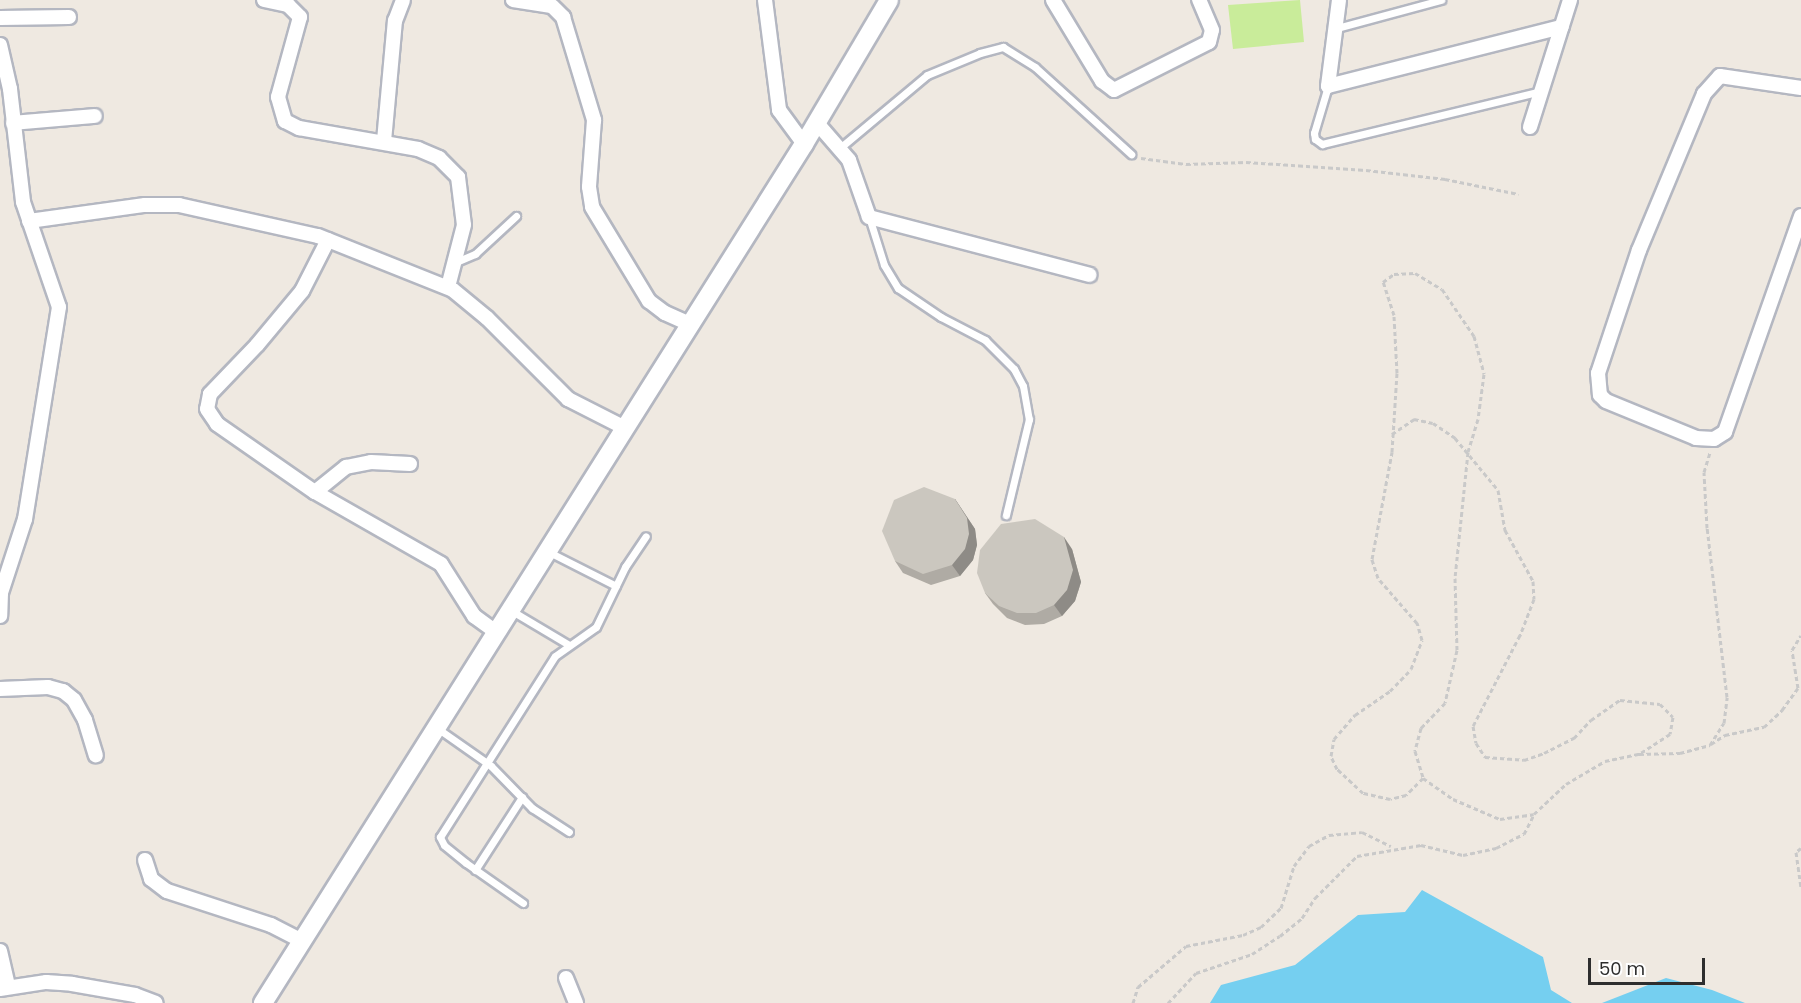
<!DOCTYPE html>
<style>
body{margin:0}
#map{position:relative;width:1801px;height:1003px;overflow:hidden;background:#efe9e1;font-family:Poppins,sans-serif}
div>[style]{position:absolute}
.pitch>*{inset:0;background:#c9ec9a}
.water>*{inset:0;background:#75cff0}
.path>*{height:3px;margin-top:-1.5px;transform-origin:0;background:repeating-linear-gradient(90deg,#c9c9c9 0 4.5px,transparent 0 7.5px)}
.roads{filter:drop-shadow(2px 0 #b4b7c1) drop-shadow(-2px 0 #b4b7c1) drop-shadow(0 2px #b4b7c1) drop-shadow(0 -2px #b4b7c1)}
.lane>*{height:7px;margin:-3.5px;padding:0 3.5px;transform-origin:3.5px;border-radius:3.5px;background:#fff}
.street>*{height:14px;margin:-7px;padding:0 7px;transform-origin:7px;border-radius:7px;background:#fff}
.secondary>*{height:18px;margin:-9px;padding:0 9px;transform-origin:9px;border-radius:9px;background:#fff}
.wall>*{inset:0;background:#afaba4}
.shaded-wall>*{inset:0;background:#8e8b86}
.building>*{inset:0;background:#cbc7bf}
span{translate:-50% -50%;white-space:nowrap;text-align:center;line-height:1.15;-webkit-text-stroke:4.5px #fff;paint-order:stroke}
.scale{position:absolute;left:1588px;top:958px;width:117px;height:27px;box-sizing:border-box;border:3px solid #2e2e2e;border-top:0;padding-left:8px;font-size:18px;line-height:21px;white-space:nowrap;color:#2e2e2e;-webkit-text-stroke:4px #fff;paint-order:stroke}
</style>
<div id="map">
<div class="pitch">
<div style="clip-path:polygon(1300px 0,1304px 42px,1233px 49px,1228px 5px)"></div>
</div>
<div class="water">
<div style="clip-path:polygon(1422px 890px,1543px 957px,1551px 990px,1572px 1003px,1210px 1003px,1221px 985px,1295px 965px,1358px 915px,1405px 912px)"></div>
<div style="clip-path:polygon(1666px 978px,1712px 990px,1745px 1003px,1602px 1003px)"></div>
</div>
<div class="path">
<div style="left:1141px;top:158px;width:45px;rotate:7.6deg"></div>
<div style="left:1186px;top:164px;width:60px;rotate:-1.9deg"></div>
<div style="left:1246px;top:162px;width:120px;rotate:3.8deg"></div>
<div style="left:1366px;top:170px;width:80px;rotate:6.5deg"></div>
<div style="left:1445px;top:179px;width:75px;rotate:11.6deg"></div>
<div style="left:1392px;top:434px;width:27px;rotate:-34deg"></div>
<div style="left:1414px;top:419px;width:19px;rotate:12deg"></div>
<div style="left:1433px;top:423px;width:27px;rotate:34deg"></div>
<div style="left:1455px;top:438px;width:67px;rotate:50.4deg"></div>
<div style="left:1498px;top:490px;width:41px;rotate:80.1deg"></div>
<div style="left:1505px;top:530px;width:58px;rotate:61.2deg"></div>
<div style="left:1533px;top:581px;width:18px;rotate:87deg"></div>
<div style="left:1534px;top:599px;width:39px;rotate:111deg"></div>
<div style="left:1520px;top:635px;width:102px;rotate:117.3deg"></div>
<div style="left:1473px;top:726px;width:17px;rotate:80deg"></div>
<div style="left:1476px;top:743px;width:17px;rotate:57deg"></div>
<div style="left:1485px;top:757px;width:39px;rotate:4deg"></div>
<div style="left:1524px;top:760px;width:21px;rotate:-19deg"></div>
<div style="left:1544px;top:753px;width:34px;rotate:-27deg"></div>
<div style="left:1574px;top:738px;width:25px;rotate:-47deg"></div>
<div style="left:1591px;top:720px;width:35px;rotate:-35deg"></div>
<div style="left:1620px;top:700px;width:40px;rotate:5.7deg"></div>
<div style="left:1660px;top:704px;width:18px;rotate:45deg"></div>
<div style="left:1673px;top:717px;width:17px;rotate:100deg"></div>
<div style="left:1670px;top:734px;width:35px;rotate:147deg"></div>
<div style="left:1711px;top:744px;width:17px;rotate:-33deg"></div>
<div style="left:1725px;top:735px;width:40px;rotate:-12deg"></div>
<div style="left:1764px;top:727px;width:25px;rotate:-43deg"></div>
<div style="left:1782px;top:710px;width:27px;rotate:-54deg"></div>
<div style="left:1798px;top:688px;width:38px;rotate:-99deg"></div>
<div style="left:1792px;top:650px;width:17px;rotate:-59deg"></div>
<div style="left:1423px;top:778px;width:24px;rotate:135deg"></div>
<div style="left:1406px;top:795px;width:16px;rotate:166deg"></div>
<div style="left:1390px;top:799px;width:28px;rotate:-167deg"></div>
<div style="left:1363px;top:793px;width:35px;rotate:-137deg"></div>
<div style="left:1337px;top:769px;width:14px;rotate:-115deg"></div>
<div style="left:1331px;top:756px;width:17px;rotate:-80deg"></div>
<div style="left:1334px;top:739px;width:32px;rotate:-49deg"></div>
<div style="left:1355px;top:715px;width:42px;rotate:-34.4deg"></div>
<div style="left:1390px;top:691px;width:30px;rotate:-46deg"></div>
<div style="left:1411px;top:669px;width:31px;rotate:-69deg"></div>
<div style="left:1422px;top:640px;width:18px;rotate:-106deg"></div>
<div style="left:1417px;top:623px;width:60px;rotate:-130.9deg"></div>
<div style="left:1378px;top:578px;width:20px;rotate:-108deg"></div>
<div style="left:1372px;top:559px;width:109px;rotate:-79.4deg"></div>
<div style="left:1392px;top:452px;width:79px;rotate:-86.4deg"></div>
<div style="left:1397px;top:373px;width:58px;rotate:-93deg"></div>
<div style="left:1394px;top:315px;width:35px;rotate:-108deg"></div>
<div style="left:1383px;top:282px;width:14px;rotate:-36deg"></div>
<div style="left:1394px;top:274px;width:21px;rotate:-3deg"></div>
<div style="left:1415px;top:273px;width:31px;rotate:31deg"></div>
<div style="left:1442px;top:289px;width:57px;rotate:55.8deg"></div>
<div style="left:1474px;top:336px;width:39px;rotate:75deg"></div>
<div style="left:1484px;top:374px;width:45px;rotate:97.6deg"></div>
<div style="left:1478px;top:419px;width:34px;rotate:107deg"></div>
<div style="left:1468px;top:452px;width:127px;rotate:95.9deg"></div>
<div style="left:1455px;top:578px;width:72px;rotate:88.4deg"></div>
<div style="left:1457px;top:650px;width:54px;rotate:102.8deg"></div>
<div style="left:1445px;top:703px;width:35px;rotate:134deg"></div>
<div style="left:1421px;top:728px;width:24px;rotate:105deg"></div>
<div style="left:1415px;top:751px;width:28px;rotate:73deg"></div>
<div style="left:1423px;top:778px;width:37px;rotate:35deg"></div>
<div style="left:1453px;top:799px;width:51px;rotate:23.1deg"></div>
<div style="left:1500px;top:819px;width:34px;rotate:-8deg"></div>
<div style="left:1534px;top:814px;width:44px;rotate:-43.2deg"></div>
<div style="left:1566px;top:784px;width:45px;rotate:-30.5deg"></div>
<div style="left:1605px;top:761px;width:35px;rotate:-12deg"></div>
<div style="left:1639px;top:754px;width:41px;rotate:-1.4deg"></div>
<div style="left:1680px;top:753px;width:31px;rotate:-15deg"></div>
<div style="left:1710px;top:745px;width:26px;rotate:-58deg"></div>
<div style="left:1724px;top:723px;width:26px;rotate:-83deg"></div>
<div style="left:1727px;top:697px;width:170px;rotate:-96.7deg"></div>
<div style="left:1707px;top:528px;width:56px;rotate:-93.1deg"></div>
<div style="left:1704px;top:472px;width:21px;rotate:-73deg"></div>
<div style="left:1801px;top:848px;width:6px;rotate:141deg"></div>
<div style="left:1796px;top:852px;width:35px;rotate:82deg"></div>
<div style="left:1133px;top:1003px;width:17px;rotate:-73deg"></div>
<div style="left:1138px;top:987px;width:63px;rotate:-40.5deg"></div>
<div style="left:1186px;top:946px;width:58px;rotate:-10.9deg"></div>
<div style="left:1243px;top:935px;width:20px;rotate:-24deg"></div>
<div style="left:1261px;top:927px;width:28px;rotate:-44deg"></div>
<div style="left:1281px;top:908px;width:44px;rotate:-72.8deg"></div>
<div style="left:1294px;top:866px;width:25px;rotate:-53deg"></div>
<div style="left:1309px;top:846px;width:23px;rotate:-29deg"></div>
<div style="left:1329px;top:835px;width:33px;rotate:-5deg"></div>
<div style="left:1362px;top:832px;width:32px;rotate:26deg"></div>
<div style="left:1168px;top:1003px;width:41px;rotate:-47deg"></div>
<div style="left:1196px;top:973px;width:59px;rotate:-18.7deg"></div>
<div style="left:1252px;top:954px;width:33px;rotate:-33deg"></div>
<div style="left:1280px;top:936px;width:28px;rotate:-39deg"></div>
<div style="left:1302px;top:918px;width:24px;rotate:-57deg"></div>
<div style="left:1315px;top:898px;width:59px;rotate:-45deg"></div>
<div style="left:1357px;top:856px;width:65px;rotate:-9.8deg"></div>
<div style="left:1421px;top:845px;width:43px;rotate:13.4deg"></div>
<div style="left:1463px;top:855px;width:34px;rotate:-12deg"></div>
<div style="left:1496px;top:848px;width:31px;rotate:-27deg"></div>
<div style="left:1524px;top:834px;width:22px;rotate:-63deg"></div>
</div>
<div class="roads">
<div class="lane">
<div style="left:1337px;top:28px;width:108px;rotate:-15.1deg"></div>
<div style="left:1328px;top:86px;width:49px;rotate:106.6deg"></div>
<div style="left:1314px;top:133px;width:6px;rotate:81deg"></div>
<div style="left:1315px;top:139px;width:9px;rotate:36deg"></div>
<div style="left:1322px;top:144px;width:225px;rotate:-13.6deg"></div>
<div style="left:841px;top:147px;width:112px;rotate:-39.9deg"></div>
<div style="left:927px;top:75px;width:57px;rotate:-22.5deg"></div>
<div style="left:980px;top:53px;width:24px;rotate:-15deg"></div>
<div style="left:1003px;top:47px;width:38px;rotate:32deg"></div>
<div style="left:1035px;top:67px;width:130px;rotate:42.2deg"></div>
<div style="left:869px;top:217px;width:50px;rotate:72.6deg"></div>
<div style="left:884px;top:265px;width:27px;rotate:59deg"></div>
<div style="left:898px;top:288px;width:52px;rotate:34deg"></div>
<div style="left:941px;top:317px;width:50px;rotate:27.6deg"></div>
<div style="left:985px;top:340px;width:41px;rotate:45deg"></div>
<div style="left:1014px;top:369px;width:19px;rotate:62deg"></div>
<div style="left:1023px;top:386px;width:34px;rotate:80deg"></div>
<div style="left:1029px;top:419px;width:99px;rotate:103.5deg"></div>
<div style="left:456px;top:262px;width:21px;rotate:-23deg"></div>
<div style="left:475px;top:254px;width:56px;rotate:-42.8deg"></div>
<div style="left:549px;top:552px;width:75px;rotate:26.9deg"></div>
<div style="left:512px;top:611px;width:66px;rotate:30.8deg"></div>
<div style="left:437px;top:728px;width:66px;rotate:35.1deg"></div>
<div style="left:491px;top:766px;width:59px;rotate:45.7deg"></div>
<div style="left:532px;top:808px;width:44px;rotate:33deg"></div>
<div style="left:475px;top:870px;width:87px;rotate:-57.2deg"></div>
<div style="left:523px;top:903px;width:70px;rotate:-144.9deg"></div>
<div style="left:466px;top:863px;width:28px;rotate:-141deg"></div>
<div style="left:444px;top:845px;width:9px;rotate:-117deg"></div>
<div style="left:440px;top:837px;width:214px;rotate:-57.6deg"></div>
<div style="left:555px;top:656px;width:50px;rotate:-35.3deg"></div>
<div style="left:596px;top:627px;width:67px;rotate:-64.2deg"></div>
<div style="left:625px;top:567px;width:37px;rotate:-56deg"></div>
</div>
<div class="street">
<div style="left:264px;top:0;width:25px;rotate:12deg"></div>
<div style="left:288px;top:5px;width:17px;rotate:45deg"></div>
<div style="left:300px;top:17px;width:83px;rotate:105.4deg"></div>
<div style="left:278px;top:97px;width:25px;rotate:74deg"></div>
<div style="left:285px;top:121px;width:16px;rotate:27deg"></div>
<div style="left:299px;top:128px;width:121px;rotate:10deg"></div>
<div style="left:418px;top:149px;width:23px;rotate:23deg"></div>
<div style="left:439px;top:158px;width:27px;rotate:45deg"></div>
<div style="left:458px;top:177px;width:48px;rotate:82.9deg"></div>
<div style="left:464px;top:225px;width:64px;rotate:104.5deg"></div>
<div style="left:513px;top:0;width:39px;rotate:9deg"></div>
<div style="left:552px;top:6px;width:16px;rotate:45deg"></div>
<div style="left:563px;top:17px;width:108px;rotate:73.2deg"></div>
<div style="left:594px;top:120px;width:67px;rotate:94.3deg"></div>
<div style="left:589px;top:187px;width:20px;rotate:81deg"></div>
<div style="left:592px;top:207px;width:110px;rotate:58.8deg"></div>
<div style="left:649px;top:301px;width:20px;rotate:37deg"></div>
<div style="left:665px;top:313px;width:27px;rotate:24deg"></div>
<div style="left:765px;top:0;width:111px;rotate:82.7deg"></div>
<div style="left:779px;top:110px;width:42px;rotate:53.7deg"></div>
<div style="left:1053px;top:0;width:95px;rotate:58.8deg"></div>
<div style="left:1102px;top:81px;width:15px;rotate:37deg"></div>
<div style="left:1114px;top:90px;width:106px;rotate:-26.8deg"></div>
<div style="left:1209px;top:42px;width:12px;rotate:-76deg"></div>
<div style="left:1212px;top:30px;width:33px;rotate:-113deg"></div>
<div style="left:1339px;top:0;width:87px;rotate:97.3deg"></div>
<div style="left:1328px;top:86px;width:241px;rotate:-14.2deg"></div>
<div style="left:0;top:18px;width:69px;rotate:-0.8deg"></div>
<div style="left:0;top:45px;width:45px;rotate:77.2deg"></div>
<div style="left:10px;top:89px;width:114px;rotate:83.4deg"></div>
<div style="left:23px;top:202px;width:111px;rotate:71.1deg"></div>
<div style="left:59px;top:307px;width:215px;rotate:99.1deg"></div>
<div style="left:25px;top:519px;width:78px;rotate:108deg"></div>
<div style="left:1px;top:593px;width:23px;rotate:92deg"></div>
<div style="left:1801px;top:88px;width:82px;rotate:-171.6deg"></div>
<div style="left:1720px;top:76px;width:24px;rotate:132deg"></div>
<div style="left:1704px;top:94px;width:169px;rotate:112.6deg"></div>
<div style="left:1639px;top:250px;width:130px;rotate:108.4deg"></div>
<div style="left:1598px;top:373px;width:22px;rotate:85deg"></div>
<div style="left:1600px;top:395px;width:8px;rotate:45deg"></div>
<div style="left:1606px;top:401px;width:97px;rotate:22.3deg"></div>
<div style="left:1696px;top:438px;width:18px;rotate:3deg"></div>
<div style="left:1714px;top:439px;width:13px;rotate:-32deg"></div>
<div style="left:1725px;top:432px;width:229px;rotate:-70.6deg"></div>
<div style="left:13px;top:123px;width:82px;rotate:-4.9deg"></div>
<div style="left:817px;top:123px;width:49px;rotate:49.1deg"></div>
<div style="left:849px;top:160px;width:60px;rotate:70.7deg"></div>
<div style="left:869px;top:217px;width:228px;rotate:14.7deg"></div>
<div style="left:1530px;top:127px;width:133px;rotate:-72.5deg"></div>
<div style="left:384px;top:141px;width:121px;rotate:-84.8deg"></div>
<div style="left:395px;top:21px;width:22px;rotate:-69deg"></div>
<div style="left:29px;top:221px;width:117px;rotate:-7.9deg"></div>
<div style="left:145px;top:205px;width:34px"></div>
<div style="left:179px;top:205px;width:142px;rotate:12.6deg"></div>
<div style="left:318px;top:236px;width:145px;rotate:21.8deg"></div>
<div style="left:453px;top:290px;width:44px;rotate:39.5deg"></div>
<div style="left:487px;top:318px;width:115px;rotate:45deg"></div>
<div style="left:568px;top:399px;width:64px;rotate:27deg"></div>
<div style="left:328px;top:240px;width:57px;rotate:117deg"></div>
<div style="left:302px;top:291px;width:70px;rotate:129.8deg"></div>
<div style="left:257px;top:345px;width:68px;rotate:133.8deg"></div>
<div style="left:210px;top:394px;width:15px;rotate:101deg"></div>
<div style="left:207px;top:409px;width:18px;rotate:56deg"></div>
<div style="left:217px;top:424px;width:119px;rotate:34.8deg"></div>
<div style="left:315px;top:492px;width:145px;rotate:29.7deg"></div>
<div style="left:441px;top:564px;width:62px;rotate:57.6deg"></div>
<div style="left:474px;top:616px;width:27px;rotate:36deg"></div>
<div style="left:315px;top:492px;width:40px;rotate:-39deg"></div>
<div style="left:346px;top:467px;width:25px;rotate:-11deg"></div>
<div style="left:371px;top:462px;width:39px;rotate:3deg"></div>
<div style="left:0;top:689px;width:48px;rotate:-2.4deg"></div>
<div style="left:48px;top:687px;width:16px;rotate:15deg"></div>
<div style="left:63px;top:691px;width:14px;rotate:39deg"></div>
<div style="left:74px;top:700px;width:23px;rotate:61deg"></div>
<div style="left:85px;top:720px;width:37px;rotate:73deg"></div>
<div style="left:145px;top:860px;width:20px;rotate:72deg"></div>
<div style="left:151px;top:879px;width:20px;rotate:37deg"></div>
<div style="left:167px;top:891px;width:109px;rotate:18.1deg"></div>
<div style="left:271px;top:925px;width:35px;rotate:27deg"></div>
<div style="left:0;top:951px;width:37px;rotate:77deg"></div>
<div style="left:566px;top:978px;width:27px;rotate:68deg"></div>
<div style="left:0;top:989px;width:47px;rotate:-8.7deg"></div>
<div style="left:46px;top:982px;width:26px;rotate:4deg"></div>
<div style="left:72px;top:984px;width:64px;rotate:9.9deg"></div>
<div style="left:135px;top:995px;width:22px;rotate:21deg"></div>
</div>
<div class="secondary">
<div style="left:263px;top:1003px;width:1015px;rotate:-57.8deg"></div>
<div style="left:804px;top:144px;width:167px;rotate:-59.4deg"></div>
</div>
</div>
<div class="wall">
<div style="clip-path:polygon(955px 499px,975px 529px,977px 545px,973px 560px,960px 576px,931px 585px,903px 573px,895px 561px)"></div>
<div style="clip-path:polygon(1072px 549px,1081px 582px,1075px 601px,1062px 616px,1044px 624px,1025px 625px,1007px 618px,993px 604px,985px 593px)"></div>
</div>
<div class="shaded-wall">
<div style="clip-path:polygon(955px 499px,975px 529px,977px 545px,973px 560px,960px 576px,952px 565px)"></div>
<div style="clip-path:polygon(1064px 537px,1072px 549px,1081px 582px,1075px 601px,1062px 616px,1054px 605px)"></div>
</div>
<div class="building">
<div style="clip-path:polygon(924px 487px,955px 499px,967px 518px,969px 534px,965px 549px,952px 565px,923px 574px,895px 561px,882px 531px,894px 500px)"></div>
<div style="clip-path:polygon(1035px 519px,1064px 537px,1073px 570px,1067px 590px,1054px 605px,1036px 613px,1017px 613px,999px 606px,985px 593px,977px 573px,980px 550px,1001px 524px)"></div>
</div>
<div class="scale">50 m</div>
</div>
